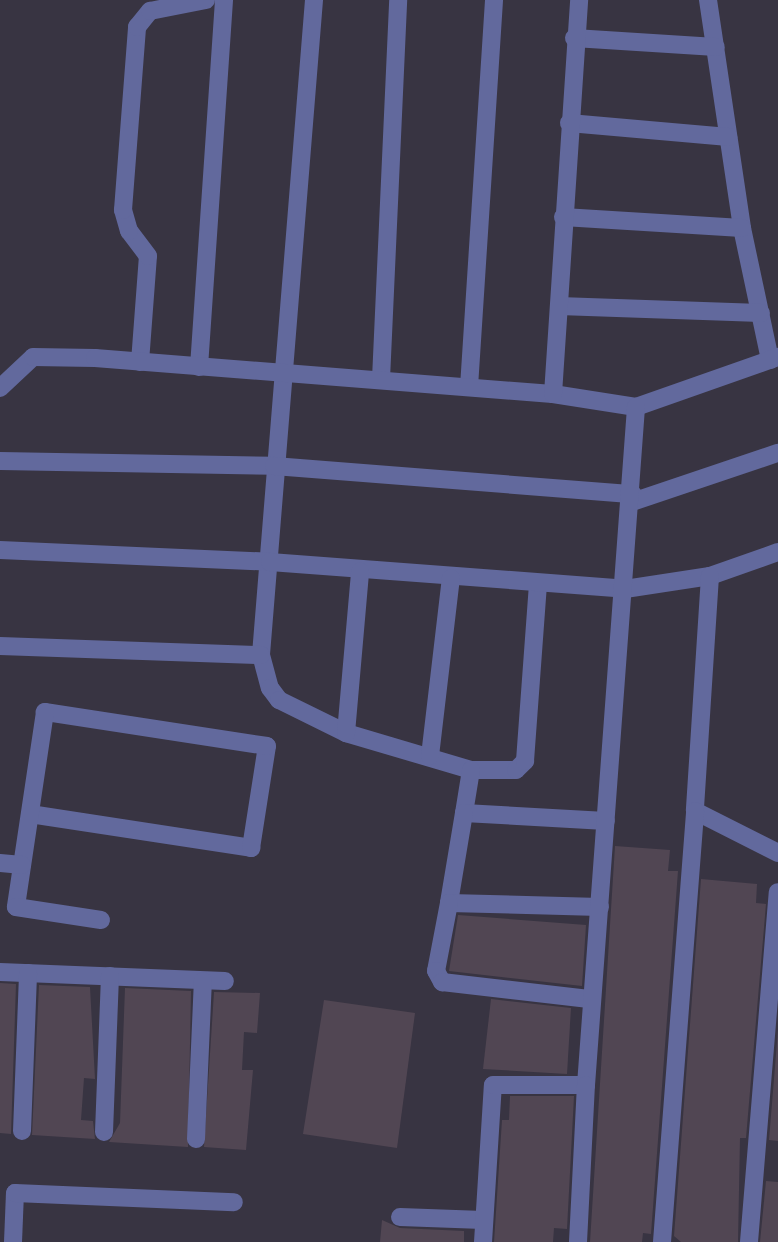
<!DOCTYPE html>
<style>
body{margin:0}
#map{position:relative;width:778px;height:1242px;overflow:hidden;background:#383442;font-family:"Fira Sans",sans-serif}
div>[style]{position:absolute}
.building>*{inset:0;background:#514653}
.minor>*{height:18px;margin:-9px;padding:0 9px;transform-origin:9px;border-radius:9px;background:#62699d}
span{translate:-50% -50%;white-space:nowrap;text-align:center;line-height:1.15;-webkit-text-stroke:5px #2e2a38;paint-order:stroke}
</style>
<div id="map">
<div class="building">
<div style="clip-path:polygon(615px 846px,670px 850px,668px 871px,678px 871px,651px 1234px,643px 1233px,642px 1242px,590px 1242px)"></div>
<div style="clip-path:polygon(701px 879px,757px 884px,756px 903px,766px 904px,746px 1138px,740px 1138px,738px 1242px,681px 1242px,674px 1236px)"></div>
<div style="clip-path:polygon(458px 915px,586px 925px,582px 986px,449px 971px)"></div>
<div style="clip-path:polygon(0 983px,16px 984px,11px 1134px,0 1133px)"></div>
<div style="clip-path:polygon(39px 985px,90px 987px,95px 1079px,84px 1078px,81px 1120px,93px 1121px,95px 1139px,32px 1135px)"></div>
<div style="clip-path:polygon(125px 988px,191px 991px,188px 1147px,109px 1142px,120px 1123px)"></div>
<div style="clip-path:polygon(214px 992px,260px 993px,257px 1033px,244px 1032px,242px 1070px,253px 1070px,246px 1150px,204px 1147px)"></div>
<div style="clip-path:polygon(491px 999px,571px 1008px,567px 1074px,483px 1069px)"></div>
<div style="clip-path:polygon(324px 1000px,415px 1013px,397px 1148px,303px 1134px)"></div>
<div style="clip-path:polygon(778px 1030px,778px 1141px,769px 1140px)"></div>
<div style="clip-path:polygon(510px 1096px,574px 1096px,567px 1229px,554px 1228px,553px 1242px,494px 1242px,502px 1120px,509px 1120px)"></div>
<div style="clip-path:polygon(766px 1181px,778px 1182px,778px 1242px,760px 1242px)"></div>
<div style="clip-path:polygon(382px 1220px,400px 1228px,464px 1231px,464px 1242px,380px 1242px)"></div>
</div>
<div class="minor">
<div style="left:314px;top:0;width:657px;rotate:94.63deg"></div>
<div style="left:261px;top:655px;width:34px;rotate:75deg"></div>
<div style="left:270px;top:688px;width:15px;rotate:53deg"></div>
<div style="left:279px;top:700px;width:75px;rotate:26.2deg"></div>
<div style="left:346px;top:733px;width:130px;rotate:16.5deg"></div>
<div style="left:471px;top:770px;width:45px"></div>
<div style="left:516px;top:770px;width:13px;rotate:-45deg"></div>
<div style="left:525px;top:761px;width:175px;rotate:-85.8deg"></div>
<div style="left:708px;top:0;width:231px;rotate:81.5deg"></div>
<div style="left:742px;top:228px;width:135px;rotate:78deg"></div>
<div style="left:574px;top:38px;width:142px;rotate:3.6deg"></div>
<div style="left:569px;top:123px;width:160px;rotate:5deg"></div>
<div style="left:563px;top:217px;width:179px;rotate:3.5deg"></div>
<div style="left:559px;top:306px;width:202px;rotate:2deg"></div>
<div style="left:140px;top:362px;width:106px;rotate:-85.7deg"></div>
<div style="left:148px;top:256px;width:31px;rotate:-127deg"></div>
<div style="left:129px;top:231px;width:22px;rotate:-106deg"></div>
<div style="left:123px;top:210px;width:184px;rotate:-85.6deg"></div>
<div style="left:137px;top:27px;width:21px;rotate:-51deg"></div>
<div style="left:150px;top:11px;width:57px;rotate:-11.1deg"></div>
<div style="left:199px;top:367px;width:368px;rotate:-86.1deg"></div>
<div style="left:381px;top:379px;width:379px;rotate:-87.4deg"></div>
<div style="left:469px;top:387px;width:388px;rotate:-86.3deg"></div>
<div style="left:0;top:388px;width:45px;rotate:-43.2deg"></div>
<div style="left:33px;top:357px;width:62px;rotate:0.9deg"></div>
<div style="left:95px;top:358px;width:459px;rotate:4.5deg"></div>
<div style="left:553px;top:394px;width:84px;rotate:8.9deg"></div>
<div style="left:636px;top:407px;width:151px;rotate:-19.4deg"></div>
<div style="left:553px;top:394px;width:395px;rotate:-86.2deg"></div>
<div style="left:0;top:461px;width:274px;rotate:1deg"></div>
<div style="left:274px;top:466px;width:360px;rotate:4.5deg"></div>
<div style="left:632px;top:502px;width:154px;rotate:-18.6deg"></div>
<div style="left:0;top:550px;width:270px;rotate:2.5deg"></div>
<div style="left:270px;top:562px;width:356px;rotate:4.3deg"></div>
<div style="left:625px;top:589px;width:86px;rotate:-8.7deg"></div>
<div style="left:710px;top:576px;width:72px;rotate:-19.4deg"></div>
<div style="left:710px;top:576px;width:235px;rotate:93.7deg"></div>
<div style="left:695px;top:811px;width:93px;rotate:26.8deg"></div>
<div style="left:0;top:646px;width:261px;rotate:2deg"></div>
<div style="left:346px;top:733px;width:162px;rotate:-85deg"></div>
<div style="left:430px;top:756px;width:179px;rotate:-83.3deg"></div>
<div style="left:471px;top:770px;width:44px;rotate:99.2deg"></div>
<div style="left:464px;top:813px;width:142px;rotate:3.2deg"></div>
<div style="left:464px;top:813px;width:91px;rotate:99.5deg"></div>
<div style="left:449px;top:903px;width:151px;rotate:1.5deg"></div>
<div style="left:30px;top:814px;width:224px;rotate:8.7deg"></div>
<div style="left:251px;top:848px;width:103px;rotate:-81.1deg"></div>
<div style="left:267px;top:746px;width:225px;rotate:-171.3deg"></div>
<div style="left:45px;top:712px;width:197px;rotate:98.5deg"></div>
<div style="left:16px;top:907px;width:86px;rotate:8.7deg"></div>
<div style="left:0;top:863px;width:22px;rotate:5deg"></div>
<div style="left:449px;top:903px;width:69px;rotate:100.8deg"></div>
<div style="left:436px;top:971px;width:13px;rotate:61deg"></div>
<div style="left:442px;top:982px;width:148px;rotate:6.6deg"></div>
<div style="left:0;top:972px;width:225px;rotate:2.3deg"></div>
<div style="left:22px;top:1131px;width:158px;rotate:-87.8deg"></div>
<div style="left:104px;top:1132px;width:156px;rotate:-87.8deg"></div>
<div style="left:196px;top:1139px;width:158px;rotate:-87.5deg"></div>
<div style="left:400px;top:1217px;width:83px;rotate:2.1deg"></div>
<div style="left:13px;top:1242px;width:49px;rotate:-87.7deg"></div>
<div style="left:15px;top:1193px;width:219px;rotate:2.4deg"></div>
<div style="left:483px;top:1242px;width:157px;rotate:-86.4deg"></div>
<div style="left:493px;top:1085px;width:93px"></div>
<div style="left:586px;top:1085px;width:680px;rotate:-85.78deg"></div>
<div style="left:578px;top:1242px;width:157px;rotate:-87.1deg"></div>
<div style="left:662px;top:1242px;width:432px;rotate:-85.6deg"></div>
<div style="left:749px;top:1242px;width:351px;rotate:-85.3deg"></div>
</div>
</div>
